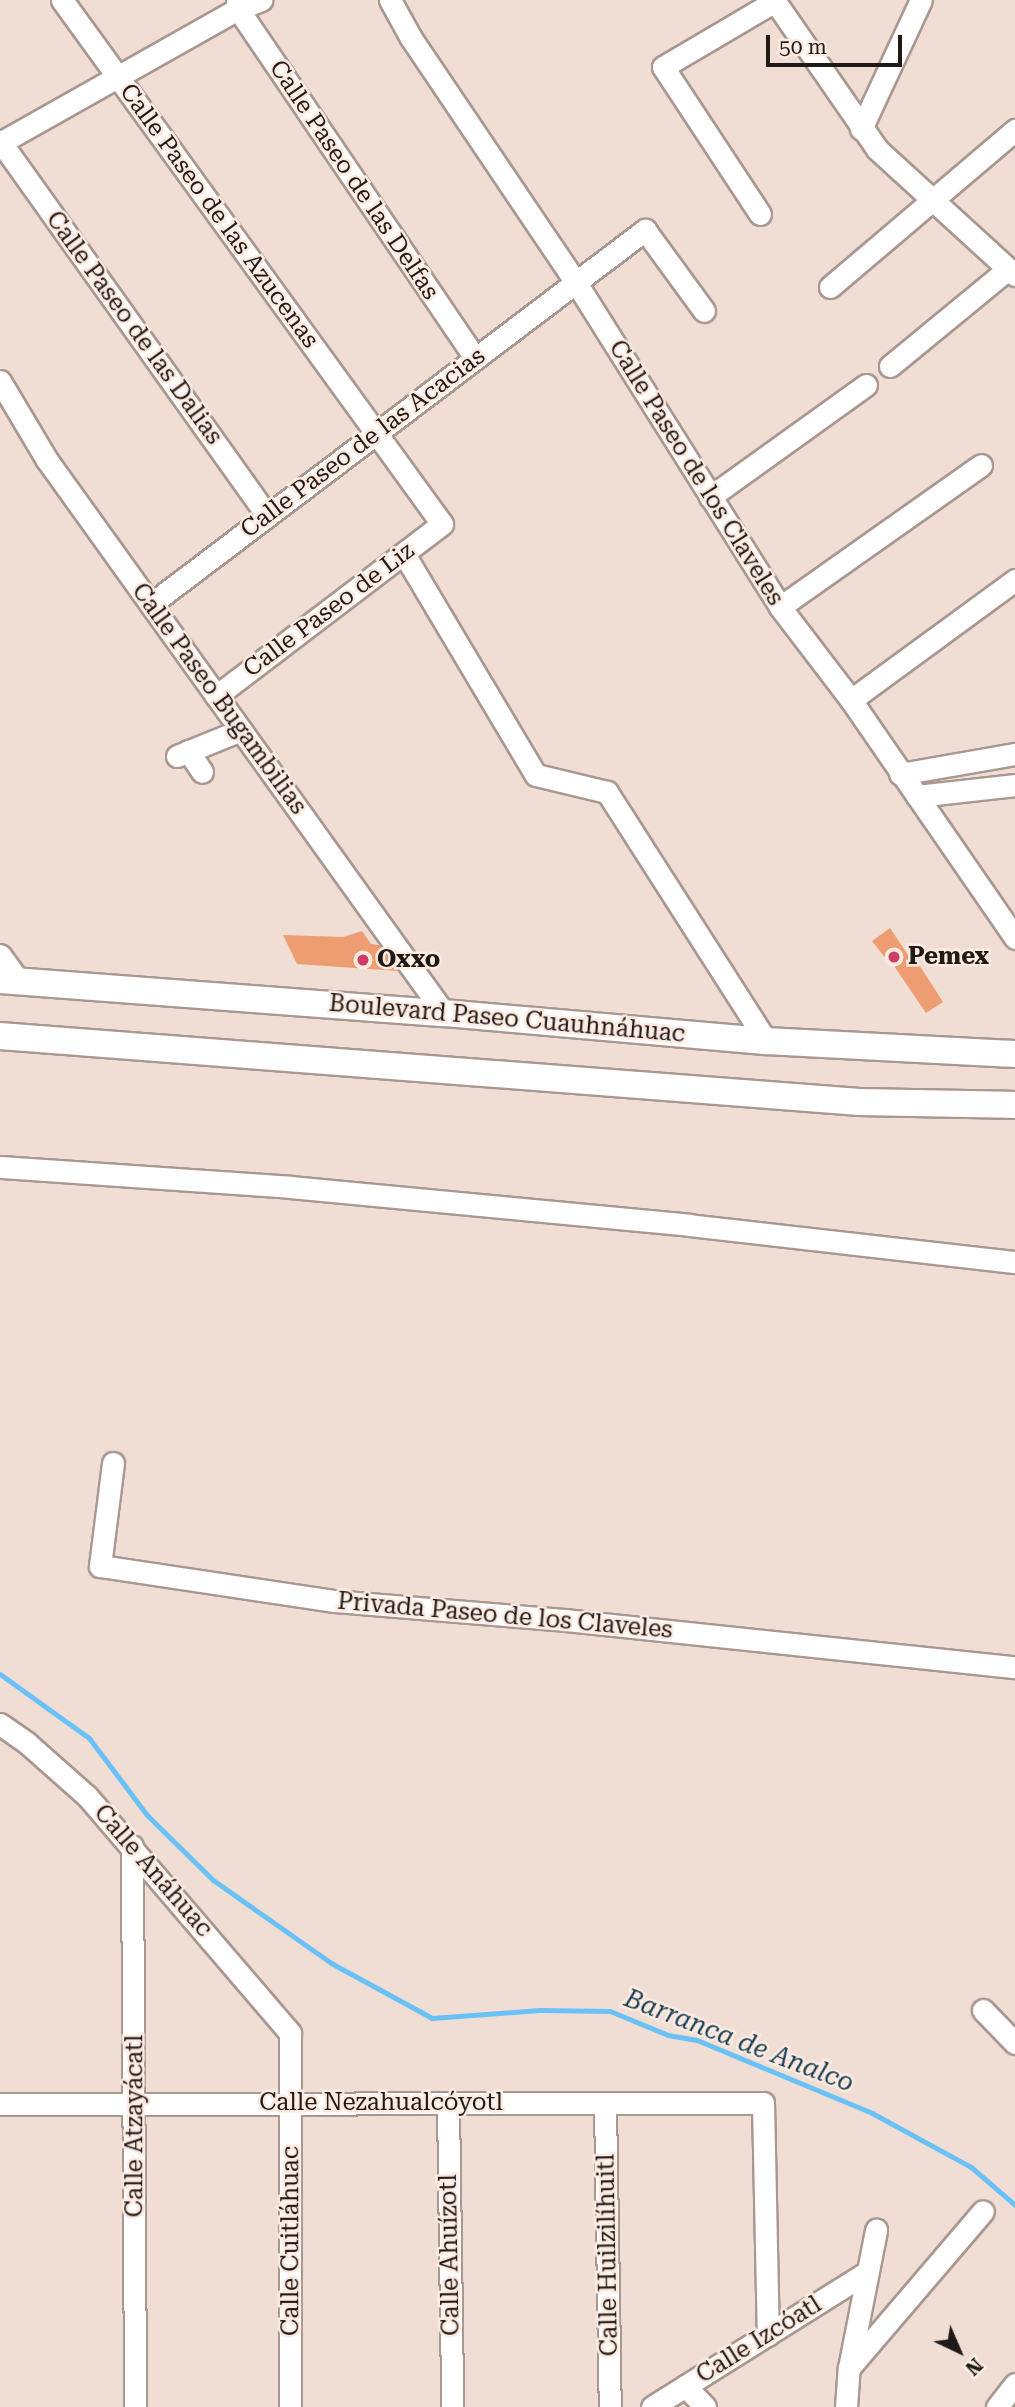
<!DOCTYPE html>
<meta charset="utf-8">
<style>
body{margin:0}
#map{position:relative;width:1015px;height:2407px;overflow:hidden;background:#f0ded5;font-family:"Roboto Serif",serif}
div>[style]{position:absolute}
.stream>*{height:5px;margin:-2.5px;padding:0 2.5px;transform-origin:2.5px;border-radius:2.5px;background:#69c1f6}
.building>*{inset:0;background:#ee9d72}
.roads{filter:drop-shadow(2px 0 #a99890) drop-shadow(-2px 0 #a99890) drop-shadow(0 2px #a99890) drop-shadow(0 -2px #a99890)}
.minor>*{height:21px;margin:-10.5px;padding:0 10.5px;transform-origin:10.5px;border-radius:10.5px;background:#fff}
.major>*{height:26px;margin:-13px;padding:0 13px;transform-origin:13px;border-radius:13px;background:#fff}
.dots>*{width:19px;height:19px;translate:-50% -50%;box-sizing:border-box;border:4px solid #fdebe2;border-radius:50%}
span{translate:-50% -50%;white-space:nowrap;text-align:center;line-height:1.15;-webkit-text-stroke:5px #fdebe2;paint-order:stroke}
.street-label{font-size:24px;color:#201a17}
.poi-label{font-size:24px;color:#201a17;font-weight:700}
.left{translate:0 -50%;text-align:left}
.water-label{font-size:26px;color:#183e54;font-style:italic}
.north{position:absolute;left:924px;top:2316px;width:70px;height:70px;-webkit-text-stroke:5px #fdebe2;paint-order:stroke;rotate:136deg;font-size:19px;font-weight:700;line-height:28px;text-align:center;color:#201a17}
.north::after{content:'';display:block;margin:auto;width:24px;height:32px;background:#201a17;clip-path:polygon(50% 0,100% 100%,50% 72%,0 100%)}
.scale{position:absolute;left:766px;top:35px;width:136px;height:32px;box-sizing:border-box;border:4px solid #201a17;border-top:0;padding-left:9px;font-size:21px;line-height:24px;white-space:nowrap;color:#201a17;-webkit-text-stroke:5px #fdebe2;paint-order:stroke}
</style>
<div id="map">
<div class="stream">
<div style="left:0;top:1674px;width:110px;rotate:35.7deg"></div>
<div style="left:89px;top:1738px;width:96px;rotate:53deg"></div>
<div style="left:147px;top:1815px;width:93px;rotate:44.6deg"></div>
<div style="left:213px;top:1880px;width:144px;rotate:35.1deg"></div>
<div style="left:331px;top:1963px;width:115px;rotate:28.6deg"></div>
<div style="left:432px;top:2018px;width:108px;rotate:-4.2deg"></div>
<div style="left:540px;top:2010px;width:70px;rotate:0.8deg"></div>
<div style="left:610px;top:2011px;width:63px;rotate:22.5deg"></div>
<div style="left:668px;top:2035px;width:29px;rotate:10deg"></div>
<div style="left:697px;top:2040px;width:190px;rotate:22.6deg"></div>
<div style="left:872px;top:2113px;width:113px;rotate:28.6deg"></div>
<div style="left:971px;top:2167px;width:58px;rotate:40.8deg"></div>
</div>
<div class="building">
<div style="clip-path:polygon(890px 928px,908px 955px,911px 952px,943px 1002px,926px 1013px,888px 957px,886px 959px,872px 941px)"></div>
<div style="clip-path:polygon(362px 931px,371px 944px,379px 945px,398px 971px,297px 964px,283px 935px,343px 937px)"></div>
</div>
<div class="roads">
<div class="minor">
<div style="left:62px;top:0;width:647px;rotate:54.05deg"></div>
<div style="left:442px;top:524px;width:284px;rotate:142.7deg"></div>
<div style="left:237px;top:0;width:9px;rotate:84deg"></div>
<div style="left:238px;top:9px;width:422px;rotate:55.8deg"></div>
<div style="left:390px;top:0;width:43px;rotate:61.1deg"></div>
<div style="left:411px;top:38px;width:293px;rotate:56deg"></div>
<div style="left:575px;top:281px;width:385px;rotate:57.8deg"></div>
<div style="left:780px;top:607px;width:117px;rotate:52.6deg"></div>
<div style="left:851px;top:700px;width:289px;rotate:55.4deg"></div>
<div style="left:774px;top:0;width:181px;rotate:55.3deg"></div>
<div style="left:877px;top:149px;width:187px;rotate:42.4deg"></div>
<div style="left:861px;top:129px;width:142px;rotate:-65.1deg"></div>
<div style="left:0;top:141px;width:460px;rotate:54.5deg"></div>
<div style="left:0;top:143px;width:273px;rotate:-29.4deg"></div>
<div style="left:238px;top:9px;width:25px;rotate:-21deg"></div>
<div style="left:760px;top:214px;width:176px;rotate:-123.4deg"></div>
<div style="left:663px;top:67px;width:130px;rotate:-30.5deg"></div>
<div style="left:830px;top:287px;width:243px;rotate:-40.3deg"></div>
<div style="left:890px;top:366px;width:153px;rotate:-39.4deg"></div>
<div style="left:0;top:381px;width:92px;rotate:59.3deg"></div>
<div style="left:47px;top:460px;width:681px;rotate:54.33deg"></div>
<div style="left:710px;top:497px;width:192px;rotate:-35.7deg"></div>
<div style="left:404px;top:554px;width:257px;rotate:59.2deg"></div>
<div style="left:536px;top:775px;width:73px;rotate:13.5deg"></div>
<div style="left:607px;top:792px;width:295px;rotate:57.4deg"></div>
<div style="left:151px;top:604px;width:620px;rotate:-37.13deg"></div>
<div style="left:645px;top:230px;width:100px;rotate:53.9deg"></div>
<div style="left:780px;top:607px;width:246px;rotate:-35.2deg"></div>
<div style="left:851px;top:700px;width:203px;rotate:-36.2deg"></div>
<div style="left:188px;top:751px;width:25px;rotate:56deg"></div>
<div style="left:177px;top:756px;width:69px;rotate:-22.1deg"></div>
<div style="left:900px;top:774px;width:117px;rotate:-9.9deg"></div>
<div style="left:917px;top:796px;width:99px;rotate:-6.4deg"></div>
<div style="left:0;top:955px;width:32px;rotate:54deg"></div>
<div style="left:0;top:1167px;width:291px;rotate:3.9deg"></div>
<div style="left:290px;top:1187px;width:401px;rotate:5.4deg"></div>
<div style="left:689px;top:1225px;width:328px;rotate:6.5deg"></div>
<div style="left:113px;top:1463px;width:104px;rotate:97.2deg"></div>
<div style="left:100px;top:1566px;width:237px;rotate:8.5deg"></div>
<div style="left:334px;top:1601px;width:232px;rotate:4.7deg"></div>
<div style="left:565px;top:1620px;width:452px;rotate:6deg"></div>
<div style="left:0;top:1724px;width:33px;rotate:35deg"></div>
<div style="left:27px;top:1743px;width:80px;rotate:41.5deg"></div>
<div style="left:87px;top:1796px;width:312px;rotate:49.4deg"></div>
<div style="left:290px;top:2033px;width:374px;rotate:90deg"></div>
<div style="left:132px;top:1846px;width:561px;rotate:89.69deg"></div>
<div style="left:983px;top:2010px;width:46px;rotate:45.9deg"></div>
<div style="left:448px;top:2103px;width:304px;rotate:89.2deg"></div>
<div style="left:605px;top:2103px;width:304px;rotate:89.1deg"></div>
<div style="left:0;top:2104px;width:763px;rotate:-0.08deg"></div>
<div style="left:763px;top:2103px;width:232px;rotate:88.8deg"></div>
<div style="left:849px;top:2368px;width:206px;rotate:-49.5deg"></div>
<div style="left:685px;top:2386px;width:29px;rotate:46deg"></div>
<div style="left:652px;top:2407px;width:252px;rotate:-32.1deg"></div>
<div style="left:846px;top:2407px;width:39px;rotate:-86deg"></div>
<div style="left:849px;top:2368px;width:141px;rotate:-78.9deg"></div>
<div style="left:997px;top:2407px;width:29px;rotate:-52deg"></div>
</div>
<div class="major">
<div style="left:0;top:980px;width:445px;rotate:4.3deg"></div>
<div style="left:444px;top:1013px;width:323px;rotate:5deg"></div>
<div style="left:766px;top:1041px;width:249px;rotate:3deg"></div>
<div style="left:0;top:1036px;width:862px;rotate:4.39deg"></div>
<div style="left:859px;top:1102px;width:156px;rotate:1.1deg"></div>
</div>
</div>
<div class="dots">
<div style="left:894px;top:957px;background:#cb3d64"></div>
<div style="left:363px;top:960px;background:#cb3d64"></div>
</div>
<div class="street-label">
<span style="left:354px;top:180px;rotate:56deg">Calle Paseo de las Delfas</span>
<span style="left:219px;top:216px;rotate:54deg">Calle Paseo de las Azucenas</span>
<span style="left:134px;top:328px;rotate:54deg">Calle Paseo de las Dalias</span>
<span style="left:363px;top:443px;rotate:-37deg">Calle Paseo de las Acacias</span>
<span style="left:696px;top:473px;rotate:58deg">Calle Paseo de los Claveles</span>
<span style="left:329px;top:610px;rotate:-37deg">Calle Paseo de Liz</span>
<span style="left:219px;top:699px;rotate:54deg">Calle Paseo Bugambilias</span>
<span style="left:507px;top:1019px;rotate:5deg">Boulevard Paseo Cuauhnáhuac</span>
<span style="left:505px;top:1616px;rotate:5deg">Privada Paseo de los Claveles</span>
<span style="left:153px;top:1871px;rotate:49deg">Calle Anáhuac</span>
<span style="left:381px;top:2103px">Calle Nezahualcóyotl</span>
<span style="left:135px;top:2126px;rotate:-90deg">Calle Atzayácatl</span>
<span style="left:291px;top:2241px;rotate:-90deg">Calle Cuitláhuac</span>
<span style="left:450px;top:2255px;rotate:-91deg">Calle Ahuízotl</span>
<span style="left:608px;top:2255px;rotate:-91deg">Calle Huilzilíhuitl</span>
<span style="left:759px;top:2340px;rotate:-32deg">Calle Izcóatl</span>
</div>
<div class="poi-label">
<span class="left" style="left:908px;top:957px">Pemex</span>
<span class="left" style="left:377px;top:960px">Oxxo</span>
</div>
<div class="water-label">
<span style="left:739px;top:2041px;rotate:21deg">Barranca de Analco</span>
</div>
<div class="north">N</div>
<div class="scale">50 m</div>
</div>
